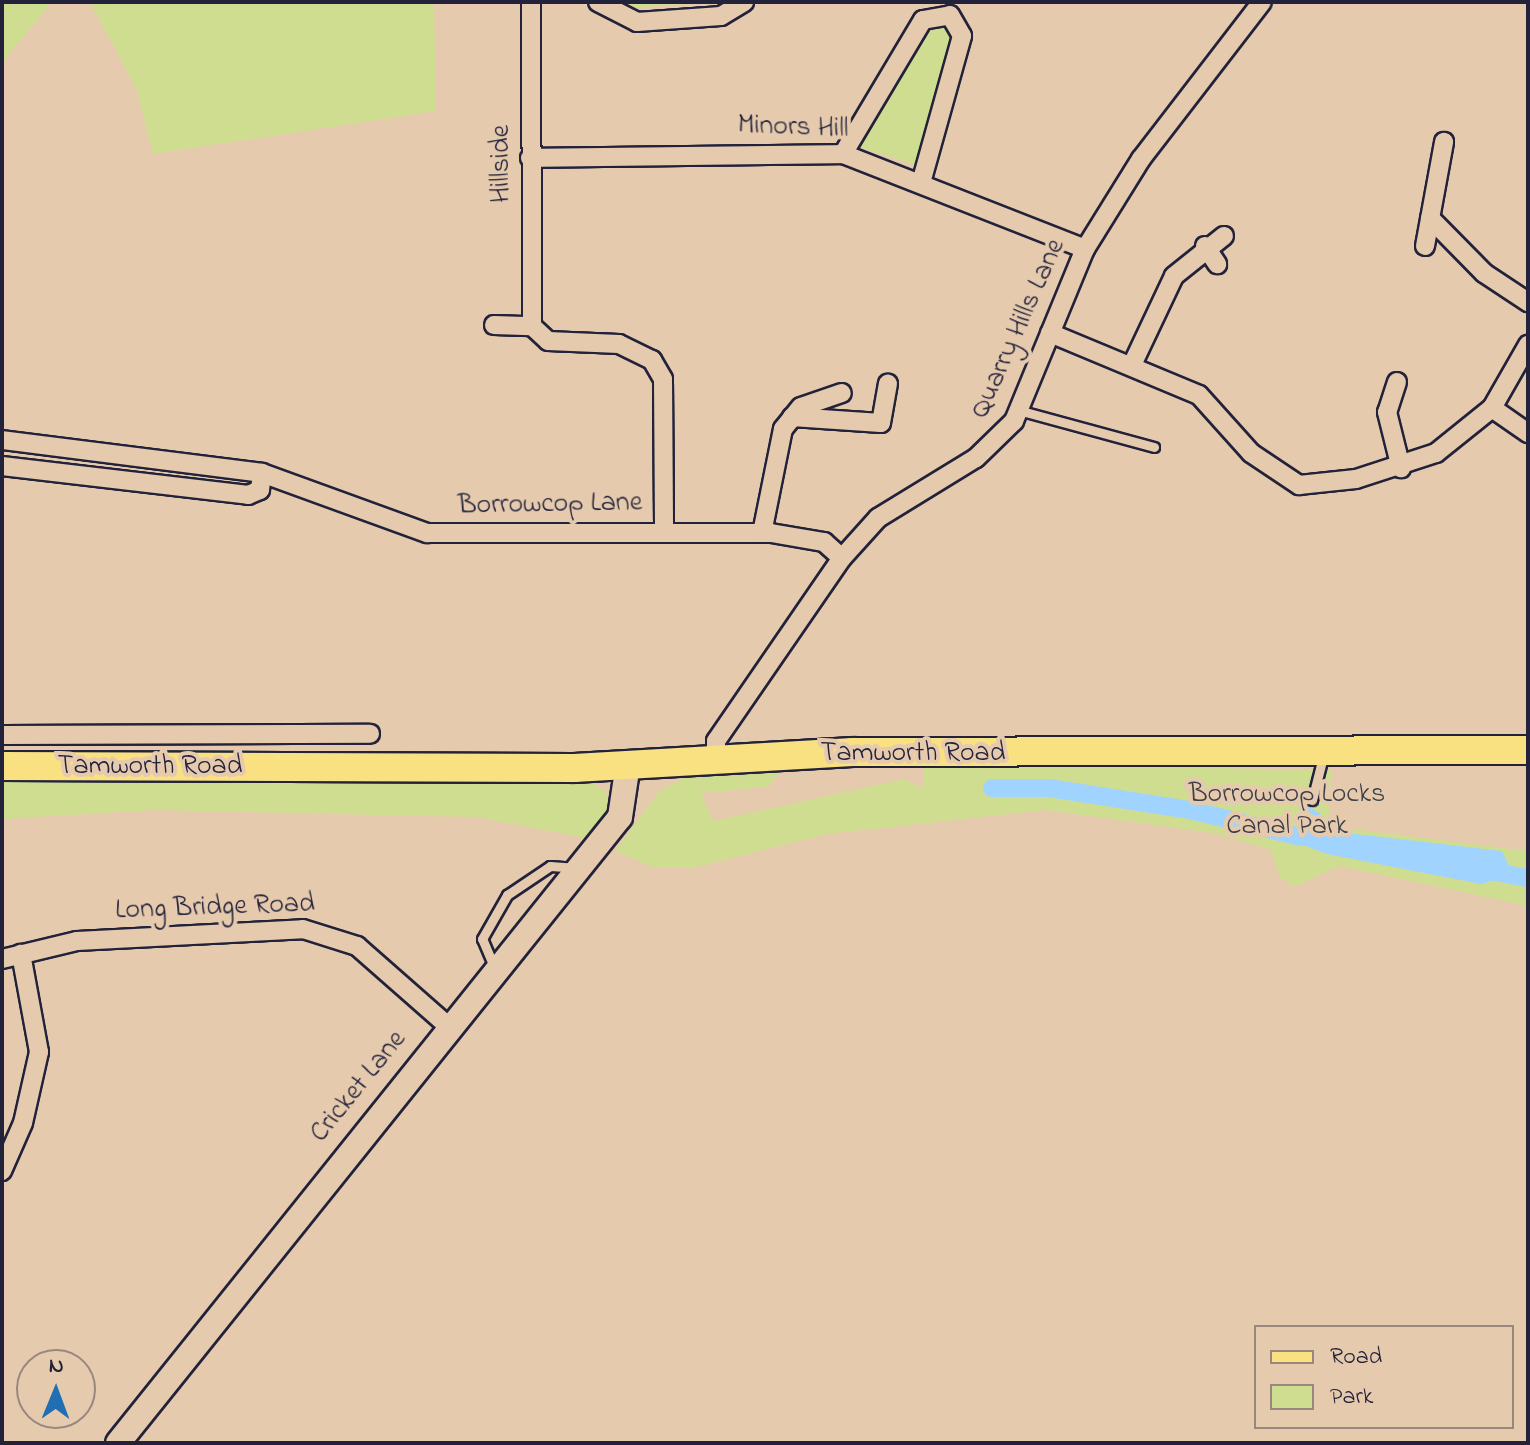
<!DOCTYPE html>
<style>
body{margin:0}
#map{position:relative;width:1530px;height:1445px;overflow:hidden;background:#e6caad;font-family:"Indie Flower",sans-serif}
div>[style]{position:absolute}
.green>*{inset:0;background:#cfdd90}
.water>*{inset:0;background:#a0d4fe}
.stream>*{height:5px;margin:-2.5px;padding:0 2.5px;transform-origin:2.5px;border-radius:2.5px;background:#a0d4fe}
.canal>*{height:18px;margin:-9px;padding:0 9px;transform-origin:9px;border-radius:9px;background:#a0d4fe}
.roads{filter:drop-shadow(2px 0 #22223b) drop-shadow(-2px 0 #22223b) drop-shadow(0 2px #22223b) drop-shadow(0 -2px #22223b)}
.lane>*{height:9px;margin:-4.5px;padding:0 4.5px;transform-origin:4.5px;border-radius:4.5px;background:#e6caad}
.street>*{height:18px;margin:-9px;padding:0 9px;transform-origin:9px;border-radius:9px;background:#e6caad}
.secondary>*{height:24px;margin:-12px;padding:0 12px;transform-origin:12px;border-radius:12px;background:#e6caad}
.primary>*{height:28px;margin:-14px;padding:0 14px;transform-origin:14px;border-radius:14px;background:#f9e181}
span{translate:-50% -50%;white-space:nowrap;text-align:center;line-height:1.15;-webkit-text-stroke:8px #e6caad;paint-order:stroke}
.street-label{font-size:28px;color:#22223b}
.park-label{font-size:28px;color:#3c3e48}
.frame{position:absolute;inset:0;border:4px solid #22223b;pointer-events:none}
.legend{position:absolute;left:1254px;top:1325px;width:260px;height:104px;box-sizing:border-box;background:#e6caad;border:2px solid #98877f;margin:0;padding:10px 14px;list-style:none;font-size:24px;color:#22223b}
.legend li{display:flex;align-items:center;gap:16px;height:40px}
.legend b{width:40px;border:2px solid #98877f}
.north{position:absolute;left:16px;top:1349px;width:80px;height:80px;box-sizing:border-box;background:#e6caad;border:2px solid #98877f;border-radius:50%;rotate:1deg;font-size:22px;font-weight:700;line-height:32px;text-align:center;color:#22223b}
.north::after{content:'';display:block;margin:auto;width:28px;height:36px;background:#1f6fb2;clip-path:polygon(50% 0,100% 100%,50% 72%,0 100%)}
</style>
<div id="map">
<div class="green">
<div style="clip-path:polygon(2px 2px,52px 2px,2px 63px)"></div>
<div style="clip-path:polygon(90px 2px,434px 2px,436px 111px,153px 154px,136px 88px)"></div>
<div style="clip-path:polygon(610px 2px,715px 2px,630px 8px)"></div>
<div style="clip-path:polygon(946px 23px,955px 34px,915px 165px,856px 146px,930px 26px)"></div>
<div style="clip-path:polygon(932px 763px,1332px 770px,1328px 826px,1528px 851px,1528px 906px,1339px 866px,1294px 887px,1280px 877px,1270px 849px,1214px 833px,1045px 810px,827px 834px,693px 868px,655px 868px,615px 851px,659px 791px,694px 773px,781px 771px,768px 787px,701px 793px,713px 821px,904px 779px,924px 789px,923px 770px)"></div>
<div style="clip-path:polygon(2px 774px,586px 778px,605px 791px,612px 809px,591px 839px,476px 817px,153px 810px,2px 819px)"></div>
</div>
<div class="water">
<div style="clip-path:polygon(1278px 825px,1502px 851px,1513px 875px,1481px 884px,1327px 854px,1274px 834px)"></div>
</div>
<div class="stream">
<div style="left:1198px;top:799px;width:99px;rotate:1.2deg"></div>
<div style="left:1297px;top:801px;width:25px;rotate:34deg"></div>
<div style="left:1318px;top:815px;width:24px;rotate:102deg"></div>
</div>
<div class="canal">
<div style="left:992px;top:788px;width:57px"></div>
<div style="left:1049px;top:788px;width:143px;rotate:8.9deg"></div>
<div style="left:1190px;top:810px;width:114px;rotate:13.7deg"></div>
<div style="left:1491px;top:871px;width:38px;rotate:11deg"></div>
</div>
<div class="roads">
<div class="lane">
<div style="left:1018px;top:410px;width:141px;rotate:15.2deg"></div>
<div style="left:1312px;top:800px;width:49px;rotate:-75.7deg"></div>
<div style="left:495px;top:969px;width:33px;rotate:-113deg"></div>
<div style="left:482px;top:939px;width:51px;rotate:-60.4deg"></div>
<div style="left:507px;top:895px;width:52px;rotate:-34deg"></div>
<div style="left:550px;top:866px;width:27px;rotate:4deg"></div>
</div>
<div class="street">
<div style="left:531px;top:2px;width:324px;rotate:89.8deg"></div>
<div style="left:598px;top:2px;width:44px;rotate:27.1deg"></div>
<div style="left:637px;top:22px;width:84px;rotate:-4.1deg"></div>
<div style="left:721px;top:16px;width:27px;rotate:-31deg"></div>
<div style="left:843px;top:154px;width:156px;rotate:-59.2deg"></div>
<div style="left:923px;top:20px;width:27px;rotate:-10deg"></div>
<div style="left:950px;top:15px;width:24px;rotate:60deg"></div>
<div style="left:962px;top:36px;width:148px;rotate:105.6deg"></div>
<div style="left:530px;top:158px;width:313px;rotate:-0.7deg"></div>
<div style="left:843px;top:154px;width:260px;rotate:21.4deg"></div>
<div style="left:1430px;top:218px;width:77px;rotate:45.5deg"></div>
<div style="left:1484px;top:273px;width:53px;rotate:33.4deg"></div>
<div style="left:1205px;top:246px;width:22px;rotate:56deg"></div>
<div style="left:1425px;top:246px;width:106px;rotate:-79.6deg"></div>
<div style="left:494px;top:325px;width:38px;rotate:2deg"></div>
<div style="left:532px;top:326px;width:22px;rotate:43deg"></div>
<div style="left:548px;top:341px;width:71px;rotate:2.4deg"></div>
<div style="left:619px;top:344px;width:37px;rotate:26deg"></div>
<div style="left:652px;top:360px;width:22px;rotate:60deg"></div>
<div style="left:663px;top:379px;width:153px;rotate:89.6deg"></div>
<div style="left:1050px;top:333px;width:161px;rotate:22.6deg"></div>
<div style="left:1199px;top:395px;width:78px;rotate:48.1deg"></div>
<div style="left:1251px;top:453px;width:58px;rotate:33.7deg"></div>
<div style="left:1299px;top:485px;width:57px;rotate:-6deg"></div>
<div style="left:1356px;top:479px;width:84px;rotate:-18deg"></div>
<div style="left:1436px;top:453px;width:72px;rotate:-38.8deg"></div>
<div style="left:1492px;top:408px;width:73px;rotate:-60.3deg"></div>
<div style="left:1132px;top:365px;width:98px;rotate:-64.7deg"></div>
<div style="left:1174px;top:276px;width:64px;rotate:-38.7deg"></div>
<div style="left:1397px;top:382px;width:32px;rotate:108deg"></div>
<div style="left:1387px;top:412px;width:58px;rotate:76deg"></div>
<div style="left:1492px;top:408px;width:44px;rotate:34.8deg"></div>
<div style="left:792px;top:417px;width:89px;rotate:3.9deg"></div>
<div style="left:881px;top:423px;width:40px;rotate:-80deg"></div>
<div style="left:2px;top:440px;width:262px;rotate:7.2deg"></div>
<div style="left:262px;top:473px;width:176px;rotate:20deg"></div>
<div style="left:427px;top:533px;width:344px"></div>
<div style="left:771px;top:533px;width:54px;rotate:9.6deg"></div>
<div style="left:824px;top:542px;width:24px;rotate:42deg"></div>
<div style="left:2px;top:466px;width:248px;rotate:6.7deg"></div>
<div style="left:248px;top:495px;width:13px;rotate:-23deg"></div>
<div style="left:260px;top:490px;width:17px;rotate:-83deg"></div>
<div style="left:762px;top:533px;width:106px;rotate:-78.6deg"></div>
<div style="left:783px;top:429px;width:28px;rotate:-51deg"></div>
<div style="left:801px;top:407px;width:43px;rotate:-18.9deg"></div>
<div style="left:2px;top:735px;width:368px;rotate:-0.2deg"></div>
<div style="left:716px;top:758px;width:17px;rotate:-90deg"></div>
<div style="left:716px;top:741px;width:222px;rotate:-55.5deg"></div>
<div style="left:842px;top:558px;width:54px;rotate:-48deg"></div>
<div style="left:878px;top:518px;width:115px;rotate:-31.5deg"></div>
<div style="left:976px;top:458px;width:53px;rotate:-44.2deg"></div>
<div style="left:1014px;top:421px;width:186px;rotate:-67.6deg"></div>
<div style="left:1085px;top:249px;width:106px;rotate:-58.1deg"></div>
<div style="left:1141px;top:159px;width:198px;rotate:-52.4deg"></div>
<div style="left:2px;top:959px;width:77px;rotate:-13.5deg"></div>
<div style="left:77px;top:941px;width:226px;rotate:-3deg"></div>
<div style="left:303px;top:929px;width:57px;rotate:17.5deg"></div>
<div style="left:357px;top:946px;width:120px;rotate:41.3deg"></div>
<div style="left:2px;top:1171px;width:52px;rotate:-66.4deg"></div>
<div style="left:23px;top:1123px;width:73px;rotate:-77.3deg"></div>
<div style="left:39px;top:1052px;width:100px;rotate:-100.4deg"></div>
</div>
<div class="secondary">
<div style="left:118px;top:1443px;width:802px;rotate:-51.27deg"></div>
<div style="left:620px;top:817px;width:54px;rotate:-81.4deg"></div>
</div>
<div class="primary">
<div style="left:2px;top:766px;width:573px;rotate:0.2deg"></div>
<div style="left:575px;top:768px;width:277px;rotate:-3.3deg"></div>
<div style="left:852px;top:752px;width:676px;rotate:-0.17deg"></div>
</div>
</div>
<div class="street-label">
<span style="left:793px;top:128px;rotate:2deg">Minors Hill</span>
<span style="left:502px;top:164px;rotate:-90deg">Hillside</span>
<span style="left:1019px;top:329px;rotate:-66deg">Quarry Hills Lane</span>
<span style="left:550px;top:505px;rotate:-1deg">Borrowcop Lane</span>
<span style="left:913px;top:754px">Tamworth Road</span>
<span style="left:150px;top:767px">Tamworth Road</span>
<span style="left:215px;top:908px;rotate:-2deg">Long Bridge Road</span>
<span style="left:359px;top:1087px;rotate:-51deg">Cricket Lane</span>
</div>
<div class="park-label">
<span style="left:1287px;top:811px">Borrowcop Locks<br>Canal Park</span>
</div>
<div class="frame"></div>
<ul class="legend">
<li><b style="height:10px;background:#f9e181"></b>Road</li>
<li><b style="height:22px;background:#cfdd90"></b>Park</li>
</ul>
<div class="north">N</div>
</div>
